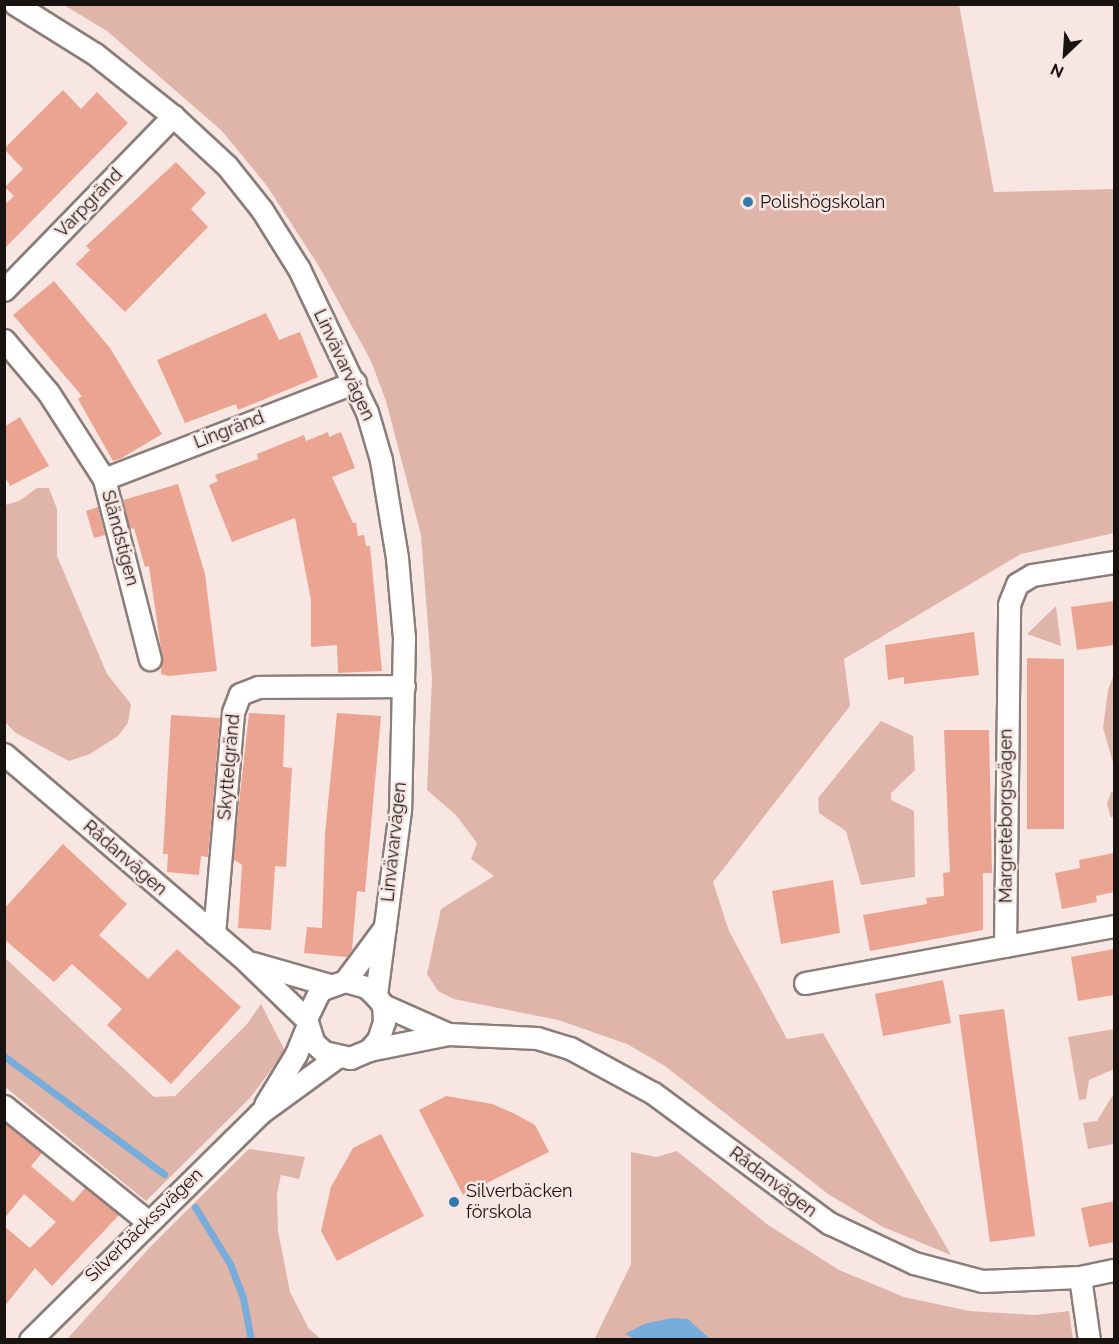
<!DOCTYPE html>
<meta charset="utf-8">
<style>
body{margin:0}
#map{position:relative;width:1119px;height:1344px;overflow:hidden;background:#f7e6e2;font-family:Raleway,sans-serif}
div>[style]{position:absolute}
.green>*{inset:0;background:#e0b5a9}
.water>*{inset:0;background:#76adda}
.stream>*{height:7px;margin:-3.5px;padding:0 3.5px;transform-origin:3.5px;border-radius:3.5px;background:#76adda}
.building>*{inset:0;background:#eaa491}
.roads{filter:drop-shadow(2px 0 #8b7d79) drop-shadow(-2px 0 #8b7d79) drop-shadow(0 2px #8b7d79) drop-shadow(0 -2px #8b7d79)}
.street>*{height:21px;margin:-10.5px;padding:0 10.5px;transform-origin:10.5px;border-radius:10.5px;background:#fff}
.dots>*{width:16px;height:16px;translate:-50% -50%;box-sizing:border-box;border:3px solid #f7e6e2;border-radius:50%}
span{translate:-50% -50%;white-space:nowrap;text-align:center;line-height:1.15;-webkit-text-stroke:5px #f7e6e2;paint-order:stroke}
.poi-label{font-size:18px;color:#181211}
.left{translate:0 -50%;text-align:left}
.street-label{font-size:18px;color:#181211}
.frame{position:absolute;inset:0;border:6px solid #181211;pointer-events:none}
.north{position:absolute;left:1035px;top:24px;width:60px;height:60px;-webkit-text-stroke:4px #f7e6e2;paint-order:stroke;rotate:205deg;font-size:16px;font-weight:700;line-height:24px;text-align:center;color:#181211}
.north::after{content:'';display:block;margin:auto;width:21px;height:27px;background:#181211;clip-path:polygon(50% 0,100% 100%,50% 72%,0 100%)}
</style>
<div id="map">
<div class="green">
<div style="clip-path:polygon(64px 5px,959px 5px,994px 192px,1114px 189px,1114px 533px,1021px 554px,844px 659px,850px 706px,713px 882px,729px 931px,787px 1039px,823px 1033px,951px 1255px,883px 1227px,828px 1194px,665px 1066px,627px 1044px,558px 1020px,454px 999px,438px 991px,427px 974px,441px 909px,494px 876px,471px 859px,477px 843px,456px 815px,427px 790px,432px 678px,421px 535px,386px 401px,371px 361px,320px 268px,267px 186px,222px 131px,107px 31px)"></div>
<div style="clip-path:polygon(37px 488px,49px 488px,57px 509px,57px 556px,107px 674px,131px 704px,128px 723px,118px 736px,90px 754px,69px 761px,16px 733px,5px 722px,5px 505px,19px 501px)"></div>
<div style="clip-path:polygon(1056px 606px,1061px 646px,1027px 634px)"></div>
<div style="clip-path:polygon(1114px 674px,1114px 766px,1103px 728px,1108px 690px)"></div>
<div style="clip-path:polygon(881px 721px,913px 736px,915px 770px,891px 793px,891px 800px,914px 811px,915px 877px,861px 885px,846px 831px,819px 813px,818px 798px)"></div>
<div style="clip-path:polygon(1111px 792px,1114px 793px,1114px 816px,1111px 818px,1107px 804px)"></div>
<div style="clip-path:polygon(4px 957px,154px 1097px,175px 1096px,247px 1024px,261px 1004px,285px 1051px,250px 1098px,146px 1201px,5px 1087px)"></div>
<div style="clip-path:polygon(1114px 1029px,1114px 1069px,1089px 1080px,1086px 1099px,1079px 1100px,1068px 1037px)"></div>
<div style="clip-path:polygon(1114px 1093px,1114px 1144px,1088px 1149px,1083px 1123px,1097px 1121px)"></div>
<div style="clip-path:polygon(249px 1149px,305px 1157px,299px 1179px,281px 1175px,277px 1194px,278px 1231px,290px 1292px,309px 1329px,321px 1339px,67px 1339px,153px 1244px)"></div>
<div style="clip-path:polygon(677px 1151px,768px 1225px,839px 1270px,904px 1297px,969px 1311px,1035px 1315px,1069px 1311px,1073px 1339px,594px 1340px,631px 1264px,631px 1152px,656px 1157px)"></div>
</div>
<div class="water">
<div style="clip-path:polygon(672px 1318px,688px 1319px,710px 1339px,635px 1339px,625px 1334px,644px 1324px)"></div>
</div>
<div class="stream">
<div style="left:4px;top:1056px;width:199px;rotate:36.4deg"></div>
<div style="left:195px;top:1207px;width:67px;rotate:58.4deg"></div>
<div style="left:230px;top:1264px;width:36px;rotate:69deg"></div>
<div style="left:243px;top:1298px;width:43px;rotate:79.2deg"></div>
</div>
<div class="building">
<div style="clip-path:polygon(63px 90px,81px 109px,97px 92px,128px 123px,4px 249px,4px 205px,14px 196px,5px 187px,23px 169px,4px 149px)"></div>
<div style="clip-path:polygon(176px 162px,206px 193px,191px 209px,208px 227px,125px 312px,76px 264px,90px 250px,86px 246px)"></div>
<div style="clip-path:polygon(54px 281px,110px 348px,162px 434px,120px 459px,113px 461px,78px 399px,82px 396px,13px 315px)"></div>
<div style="clip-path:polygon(266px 313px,279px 340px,300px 332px,318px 377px,238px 410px,236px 404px,185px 423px,157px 360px)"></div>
<div style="clip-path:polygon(20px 417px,49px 466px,10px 486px,4px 475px,4px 427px)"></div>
<div style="clip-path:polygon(328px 432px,329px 437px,341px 432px,355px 468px,332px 477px,353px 523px,356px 523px,358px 536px,364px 535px,366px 546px,370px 546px,382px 671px,338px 673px,337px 645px,311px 647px,311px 600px,295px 518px,232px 542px,209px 485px,218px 481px,215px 475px,258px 459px,257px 454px,304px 435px,306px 441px)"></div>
<div style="clip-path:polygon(178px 484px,205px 574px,217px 671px,169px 676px,161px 674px,162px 656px,149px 566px,145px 567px,134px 528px,130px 529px,123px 500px)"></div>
<div style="clip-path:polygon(98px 507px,105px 535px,94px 538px,86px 511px)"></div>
<div style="clip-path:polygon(1114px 601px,1114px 645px,1077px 650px,1071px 607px)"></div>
<div style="clip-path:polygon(974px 632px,979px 675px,904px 684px,904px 677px,888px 680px,885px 645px)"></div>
<div style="clip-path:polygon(1027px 658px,1064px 659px,1064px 829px,1027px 829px)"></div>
<div style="clip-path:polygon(249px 713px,285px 715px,283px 767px,292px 768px,286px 867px,275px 866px,271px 930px,238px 928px,242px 865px,233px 859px)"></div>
<div style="clip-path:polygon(337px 713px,381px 716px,365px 892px,357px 891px,352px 950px,347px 957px,304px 953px,307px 927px,322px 928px,325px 834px)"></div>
<div style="clip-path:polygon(171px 715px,220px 718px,208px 857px,201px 856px,199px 875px,167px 872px,168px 854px,163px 854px)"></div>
<div style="clip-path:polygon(944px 730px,989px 730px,992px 873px,983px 873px,983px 930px,870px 951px,863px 915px,927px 904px,926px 898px,944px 896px,943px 873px,950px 872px)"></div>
<div style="clip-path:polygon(63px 844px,127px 904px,99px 935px,148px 979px,177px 949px,241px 1007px,171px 1084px,107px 1025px,122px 1009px,72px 964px,54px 982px,4px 939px,4px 909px)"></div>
<div style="clip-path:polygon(1114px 853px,1114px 892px,1096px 896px,1097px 902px,1062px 909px,1055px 873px,1080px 868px,1079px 860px)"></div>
<div style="clip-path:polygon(833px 880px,840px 933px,781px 944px,772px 891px)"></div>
<div style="clip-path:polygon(1114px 949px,1114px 995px,1078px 1001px,1071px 957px)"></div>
<div style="clip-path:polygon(943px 980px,951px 1023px,883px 1036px,875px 994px)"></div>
<div style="clip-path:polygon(1004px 1009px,1035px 1236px,990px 1242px,959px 1015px)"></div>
<div style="clip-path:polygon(446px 1096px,492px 1104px,515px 1114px,535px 1125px,549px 1152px,463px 1195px,419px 1110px)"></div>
<div style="clip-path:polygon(4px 1123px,42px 1153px,31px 1166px,73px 1202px,85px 1188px,119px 1215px,52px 1286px,35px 1268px,4px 1307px,4px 1226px,30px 1248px,56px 1222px,24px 1194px,4px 1219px)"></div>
<div style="clip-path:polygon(381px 1134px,424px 1216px,337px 1261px,321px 1231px,331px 1187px,353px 1148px)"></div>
<div style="clip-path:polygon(1114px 1201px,1114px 1242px,1089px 1247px,1081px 1208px)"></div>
</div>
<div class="roads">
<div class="street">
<div style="left:15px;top:4px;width:94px;rotate:32deg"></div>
<div style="left:95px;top:54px;width:100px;rotate:38.5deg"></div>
<div style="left:173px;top:116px;width:74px;rotate:42.8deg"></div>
<div style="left:227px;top:166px;width:56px;rotate:51.5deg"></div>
<div style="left:262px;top:210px;width:70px;rotate:57.9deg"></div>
<div style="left:299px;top:269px;width:158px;rotate:64.6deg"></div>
<div style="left:367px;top:412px;width:50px;rotate:73.7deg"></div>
<div style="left:381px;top:460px;width:99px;rotate:80.7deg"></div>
<div style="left:397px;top:558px;width:80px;rotate:85deg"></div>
<div style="left:404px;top:638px;width:172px;rotate:91.3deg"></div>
<div style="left:400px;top:810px;width:188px;rotate:97.4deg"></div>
<div style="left:4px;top:290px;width:243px;rotate:-45.8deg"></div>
<div style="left:4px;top:340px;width:68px;rotate:49.8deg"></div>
<div style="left:48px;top:392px;width:103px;rotate:57.2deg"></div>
<div style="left:104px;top:479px;width:186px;rotate:75.7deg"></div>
<div style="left:104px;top:479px;width:269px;rotate:-21.1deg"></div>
<div style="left:4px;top:754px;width:318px;rotate:40.5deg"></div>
<div style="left:246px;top:961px;width:83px;rotate:44deg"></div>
<div style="left:214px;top:934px;width:223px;rotate:-85.1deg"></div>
<div style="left:233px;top:712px;width:19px;rotate:-69deg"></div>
<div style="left:240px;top:694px;width:19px;rotate:-21deg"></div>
<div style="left:258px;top:687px;width:146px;rotate:-0.4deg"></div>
<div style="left:1005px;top:946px;width:111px;rotate:-10.4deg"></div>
<div style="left:253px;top:963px;width:79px;rotate:16.1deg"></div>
<div style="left:345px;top:981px;width:67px;rotate:-53.5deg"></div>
<div style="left:805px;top:983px;width:203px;rotate:-10.5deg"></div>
<div style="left:1005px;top:946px;width:342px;rotate:-89.3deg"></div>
<div style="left:1009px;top:604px;width:22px;rotate:-68deg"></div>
<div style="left:1017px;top:584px;width:17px;rotate:-31deg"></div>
<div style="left:1032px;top:575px;width:83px;rotate:-9deg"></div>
<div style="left:383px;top:1005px;width:71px;rotate:24deg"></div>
<div style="left:369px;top:1050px;width:13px;rotate:-48deg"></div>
<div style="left:378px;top:1040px;width:19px;rotate:-72deg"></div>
<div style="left:384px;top:1022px;width:17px;rotate:-93deg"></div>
<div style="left:383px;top:1005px;width:11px;rotate:-128deg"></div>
<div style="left:376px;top:996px;width:13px;rotate:-138deg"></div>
<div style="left:366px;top:987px;width:22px;rotate:-164deg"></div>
<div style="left:345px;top:981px;width:27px;rotate:160deg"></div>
<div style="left:320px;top:990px;width:32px;rotate:116deg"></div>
<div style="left:306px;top:1019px;width:25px;rotate:72deg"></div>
<div style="left:314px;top:1043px;width:13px;rotate:42deg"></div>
<div style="left:324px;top:1052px;width:27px;rotate:13deg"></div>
<div style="left:350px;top:1058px;width:21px;rotate:-23deg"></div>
<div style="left:369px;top:1050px;width:81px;rotate:-11.4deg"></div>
<div style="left:448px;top:1034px;width:89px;rotate:2.6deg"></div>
<div style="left:537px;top:1038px;width:34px;rotate:17deg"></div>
<div style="left:570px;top:1048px;width:94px;rotate:28.5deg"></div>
<div style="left:653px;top:1093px;width:219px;rotate:36.5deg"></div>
<div style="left:829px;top:1223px;width:94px;rotate:25.2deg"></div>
<div style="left:914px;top:1263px;width:70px;rotate:14.8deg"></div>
<div style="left:982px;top:1281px;width:98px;rotate:-2.3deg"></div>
<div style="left:1080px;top:1277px;width:35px;rotate:-12deg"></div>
<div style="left:265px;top:1105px;width:60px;rotate:-58.7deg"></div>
<div style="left:296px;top:1054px;width:29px;rotate:-68deg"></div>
<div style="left:4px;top:1106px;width:184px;rotate:38.8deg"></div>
<div style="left:1080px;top:1277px;width:64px;rotate:81.9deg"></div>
<div style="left:30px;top:1340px;width:323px;rotate:-44.6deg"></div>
<div style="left:260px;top:1113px;width:95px;rotate:-36deg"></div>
</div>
</div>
<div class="dots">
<div style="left:748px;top:202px;background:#337aae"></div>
<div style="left:454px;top:1202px;background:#337aae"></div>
</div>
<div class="poi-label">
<span class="left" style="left:760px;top:202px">Polishögskolan</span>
<span class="left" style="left:466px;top:1202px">Silverbäcken<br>förskola</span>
</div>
<div class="street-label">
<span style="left:89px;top:203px;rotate:-46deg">Varpgränd</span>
<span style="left:344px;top:365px;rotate:65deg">Linvävarvägen</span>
<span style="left:229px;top:430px;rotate:-21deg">Lingränd</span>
<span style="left:120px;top:538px;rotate:75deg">Sländstigen</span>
<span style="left:229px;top:767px;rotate:-85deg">Skyttelgränd</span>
<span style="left:1006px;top:816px;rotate:-90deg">Margreteborgsvägen</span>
<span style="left:394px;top:842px;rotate:-84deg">Linvävarvägen</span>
<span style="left:125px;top:858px;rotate:41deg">Rådanvägen</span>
<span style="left:773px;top:1182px;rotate:37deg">Rådanvägen</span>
<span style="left:144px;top:1225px;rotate:-44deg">Silverbäckssvägen</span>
</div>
<div class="frame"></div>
<div class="north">N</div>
</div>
